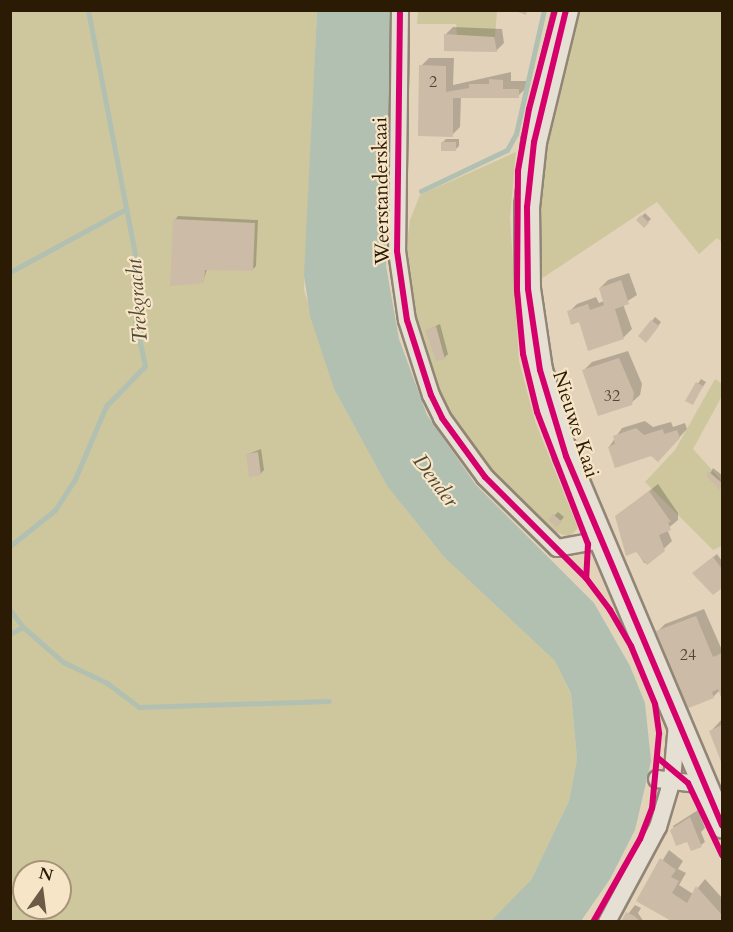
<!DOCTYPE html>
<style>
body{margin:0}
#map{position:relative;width:733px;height:932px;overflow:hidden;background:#e2d3ba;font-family:Cardo,serif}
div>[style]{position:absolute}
.green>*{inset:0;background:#cec79d}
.water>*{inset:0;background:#b1c0b1}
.shadow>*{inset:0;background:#0003}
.stream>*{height:5px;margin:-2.5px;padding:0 2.5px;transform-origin:2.5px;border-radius:2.5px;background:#b1c0b1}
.building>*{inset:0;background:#ccbba7}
.roads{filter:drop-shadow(2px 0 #918675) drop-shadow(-2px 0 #918675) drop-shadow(0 2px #918675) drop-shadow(0 -2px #918675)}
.street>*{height:16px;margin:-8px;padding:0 8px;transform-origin:8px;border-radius:8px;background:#e6dfd3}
.secondary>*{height:24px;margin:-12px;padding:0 12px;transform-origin:12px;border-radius:12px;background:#e6dfd3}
.cycleway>*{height:6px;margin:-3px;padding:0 3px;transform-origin:3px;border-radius:3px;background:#d6006c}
span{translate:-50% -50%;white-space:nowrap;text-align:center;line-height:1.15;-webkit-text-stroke:4.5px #f7e5c7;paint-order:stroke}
.number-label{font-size:16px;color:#56452e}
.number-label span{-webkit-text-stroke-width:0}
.street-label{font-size:20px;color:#2c1b04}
.water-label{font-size:21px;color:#4e4a37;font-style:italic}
.frame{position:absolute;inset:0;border:12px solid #2c1b04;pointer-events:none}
.north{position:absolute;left:12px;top:860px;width:60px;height:60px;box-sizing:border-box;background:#f7e5c7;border:2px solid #a69479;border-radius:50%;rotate:14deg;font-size:16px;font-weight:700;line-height:24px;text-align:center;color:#2c1b04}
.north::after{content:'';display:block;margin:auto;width:21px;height:27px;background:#6c5b44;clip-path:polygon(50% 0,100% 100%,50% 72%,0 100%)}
</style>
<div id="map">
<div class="green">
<div style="clip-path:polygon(evenodd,10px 11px,317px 11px,304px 290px,334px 389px,387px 486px,444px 557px,555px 661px,571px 695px,577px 759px,569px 801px,531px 880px,494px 921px,11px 921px,10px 11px,24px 872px,60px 872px,60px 908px,24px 908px,24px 872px)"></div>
<div style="clip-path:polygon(418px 11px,497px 11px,495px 37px,457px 36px,456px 24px,417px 24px)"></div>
<div style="clip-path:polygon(579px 11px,722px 11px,722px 242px,717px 238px,699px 254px,657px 202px,538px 281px,536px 226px,541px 165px)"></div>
<div style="clip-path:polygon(516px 152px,510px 217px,519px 361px,535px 421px,578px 528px,569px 537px,551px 530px,513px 496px,452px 419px,433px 381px,417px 327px,405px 258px,410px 220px,420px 195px)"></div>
<div style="clip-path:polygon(715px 379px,722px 384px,722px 396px,693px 449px,722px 481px,722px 546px,713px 550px,645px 482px,675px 450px)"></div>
</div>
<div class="water">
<div style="clip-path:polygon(317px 11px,391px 11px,386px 266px,399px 339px,427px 415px,476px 485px,594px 603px,630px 666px,645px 703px,651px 761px,635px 830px,610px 879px,581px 921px,491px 921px,531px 880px,569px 801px,577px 759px,571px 694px,555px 661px,444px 557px,387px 486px,334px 389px,310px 316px,304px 275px)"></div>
</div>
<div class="shadow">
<div style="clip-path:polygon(453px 27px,502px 29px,504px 43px,496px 51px,445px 35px)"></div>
<div style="clip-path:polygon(429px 58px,454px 58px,453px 85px,511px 72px,511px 81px,526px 81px,526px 88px,518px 96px,461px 96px,460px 127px,452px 135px,421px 66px)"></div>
<div style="clip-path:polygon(446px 139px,459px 139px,459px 146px,455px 150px,442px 143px)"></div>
<div style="clip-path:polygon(645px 213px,651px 219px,644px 226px,638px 220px)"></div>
<div style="clip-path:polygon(178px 216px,258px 220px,256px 266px,252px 270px,207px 269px,203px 282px,175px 220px)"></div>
<div style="clip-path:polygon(629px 273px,637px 295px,623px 304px,632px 329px,624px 337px,589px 349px,580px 320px,569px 312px,577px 304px,596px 297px,599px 303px,604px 301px,600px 288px,608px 280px)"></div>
<div style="clip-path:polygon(655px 317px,661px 322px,650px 337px,652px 321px)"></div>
<div style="clip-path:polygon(440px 324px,448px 354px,444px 358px,427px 330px)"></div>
<div style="clip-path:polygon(628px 351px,642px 384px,640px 395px,631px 403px,584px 370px,592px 362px)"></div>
<div style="clip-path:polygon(701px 379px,706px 382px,692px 403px,687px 401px)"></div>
<div style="clip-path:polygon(645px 421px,653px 427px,671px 422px,673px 427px,685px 423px,687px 429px,666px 452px,651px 454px,609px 447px,622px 428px)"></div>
<div style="clip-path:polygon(261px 449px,264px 470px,260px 474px,248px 454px)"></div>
<div style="clip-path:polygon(713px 468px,722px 475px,720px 488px,709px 476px)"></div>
<div style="clip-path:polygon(658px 484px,678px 513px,678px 520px,667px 529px,672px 541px,649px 563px,644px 563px,616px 517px)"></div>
<div style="clip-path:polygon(558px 512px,564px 517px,557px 525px,550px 520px)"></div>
<div style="clip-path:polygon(717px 554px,722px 561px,722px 586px,713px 593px,698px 569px)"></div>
<div style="clip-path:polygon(704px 609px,722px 650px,722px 695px,720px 690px,713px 697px,657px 632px,665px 624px)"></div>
<div style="clip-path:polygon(722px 719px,722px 760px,711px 731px)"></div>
<div style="clip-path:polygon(698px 810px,705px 828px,701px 832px,705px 842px,701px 845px,693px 838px,678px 844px,673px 826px)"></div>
<div style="clip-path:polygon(669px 850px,683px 861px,678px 869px,686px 873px,679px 885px,693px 894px,705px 879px,722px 898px,722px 922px,676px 922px,638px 900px)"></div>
<div style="clip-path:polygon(635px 905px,641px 908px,638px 913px,644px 922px,622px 922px)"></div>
</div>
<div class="stream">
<div style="left:421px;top:191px;width:95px;rotate:-25.5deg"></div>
<div style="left:507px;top:150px;width:18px;rotate:-61deg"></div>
<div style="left:516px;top:134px;width:127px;rotate:-77.3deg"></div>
<div style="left:10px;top:272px;width:132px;rotate:-28.5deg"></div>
<div style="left:10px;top:546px;width:58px;rotate:-38.7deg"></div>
<div style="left:55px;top:510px;width:37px;rotate:-57deg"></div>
<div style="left:75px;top:479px;width:79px;rotate:-67deg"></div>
<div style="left:106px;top:406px;width:56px;rotate:-45.7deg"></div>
<div style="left:145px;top:366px;width:47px;rotate:-102.3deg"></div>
<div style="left:135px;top:320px;width:45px;rotate:-84.9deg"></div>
<div style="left:139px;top:275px;width:270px;rotate:-100.9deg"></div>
<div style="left:10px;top:610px;width:21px;rotate:53deg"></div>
<div style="left:23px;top:627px;width:15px;rotate:152deg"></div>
<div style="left:23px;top:627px;width:53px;rotate:41.2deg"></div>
<div style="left:63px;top:662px;width:49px;rotate:25.5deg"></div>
<div style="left:107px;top:683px;width:40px;rotate:37deg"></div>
<div style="left:139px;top:707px;width:190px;rotate:-1.8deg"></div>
</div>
<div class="building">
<div style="clip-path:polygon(513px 10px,527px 10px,526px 15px)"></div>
<div style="clip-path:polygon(444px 34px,494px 37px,497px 52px,444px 51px)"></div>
<div style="clip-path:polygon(419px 65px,446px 66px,446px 92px,469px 88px,469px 84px,489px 84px,489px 79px,503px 80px,503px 89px,519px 89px,519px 98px,453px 98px,453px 137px,418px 136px)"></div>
<div style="clip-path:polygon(441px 142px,456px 142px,456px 151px,441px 151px)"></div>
<div style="clip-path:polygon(641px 215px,649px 223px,644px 228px,636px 220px)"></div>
<div style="clip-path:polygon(173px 219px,255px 223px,253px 271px,205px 270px,204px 283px,170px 286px)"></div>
<div style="clip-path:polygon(621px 280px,629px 304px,615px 309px,624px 339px,588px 351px,579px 322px,571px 325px,567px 311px,588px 304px,590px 310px,604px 305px,599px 288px)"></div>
<div style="clip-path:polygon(651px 320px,659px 326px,646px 343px,638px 336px)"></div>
<div style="clip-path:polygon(436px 326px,445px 359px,436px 361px,425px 330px)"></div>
<div style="clip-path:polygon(619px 358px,634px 393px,632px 405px,598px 416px,582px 370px)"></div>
<div style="clip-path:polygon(696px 382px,703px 386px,693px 405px,685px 401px)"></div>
<div style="clip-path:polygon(636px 428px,644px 435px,663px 429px,664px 434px,677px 430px,680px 438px,658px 462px,651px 456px,615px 468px,608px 447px,615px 444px,613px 436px)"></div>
<div style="clip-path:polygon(258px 452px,261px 475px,249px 477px,246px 454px)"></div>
<div style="clip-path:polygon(708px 471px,722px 483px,720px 490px,707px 477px)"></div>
<div style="clip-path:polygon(649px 491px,671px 522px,668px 522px,671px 530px,659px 535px,665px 551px,647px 565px,636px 552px,626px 556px,615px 516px)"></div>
<div style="clip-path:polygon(553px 514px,562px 522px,557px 527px,548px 520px)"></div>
<div style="clip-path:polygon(713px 557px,722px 569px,722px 588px,713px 595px,692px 573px)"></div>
<div style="clip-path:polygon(696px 616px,713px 657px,722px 653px,722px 700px,718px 689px,712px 692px,714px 698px,686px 709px,656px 631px)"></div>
<div style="clip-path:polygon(722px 725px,722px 764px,709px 731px)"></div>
<div style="clip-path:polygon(690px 817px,702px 847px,691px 851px,687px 842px,676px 846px,670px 830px)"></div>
<div style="clip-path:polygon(660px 858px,676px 870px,671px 877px,679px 881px,672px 893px,687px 903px,696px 886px,722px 915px,722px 922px,673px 922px,636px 901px)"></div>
<div style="clip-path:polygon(626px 912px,634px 916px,641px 922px,621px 922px)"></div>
</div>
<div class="roads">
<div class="street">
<div style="left:400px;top:10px;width:241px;rotate:90.7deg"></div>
<div style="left:397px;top:251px;width:70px;rotate:81.8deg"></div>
<div style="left:407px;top:320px;width:79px;rotate:72.3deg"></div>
<div style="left:431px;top:395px;width:25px;rotate:64deg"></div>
<div style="left:442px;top:418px;width:73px;rotate:53.9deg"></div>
<div style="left:485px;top:477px;width:101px;rotate:44.6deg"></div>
<div style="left:557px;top:548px;width:45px;rotate:-10.3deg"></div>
<div style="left:657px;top:779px;width:49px;rotate:7deg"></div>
<div style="left:607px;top:922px;width:108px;rotate:-61.8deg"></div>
<div style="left:658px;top:827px;width:49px;rotate:-73.4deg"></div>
<div style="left:672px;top:780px;width:56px;rotate:-84.9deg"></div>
</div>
<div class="secondary">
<div style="left:566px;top:10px;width:136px;rotate:103.6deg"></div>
<div style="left:534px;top:142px;width:65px;rotate:96.1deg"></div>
<div style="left:527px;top:207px;width:82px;rotate:89.3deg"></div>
<div style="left:528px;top:289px;width:82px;rotate:81.6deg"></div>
<div style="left:540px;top:370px;width:90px;rotate:73.2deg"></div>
<div style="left:566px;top:456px;width:401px;rotate:67.1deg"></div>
</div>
</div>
<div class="cycleway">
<div style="left:400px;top:10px;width:241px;rotate:90.7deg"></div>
<div style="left:397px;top:251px;width:70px;rotate:81.8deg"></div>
<div style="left:407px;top:320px;width:79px;rotate:72.3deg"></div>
<div style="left:431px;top:395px;width:25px;rotate:64deg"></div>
<div style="left:442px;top:418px;width:73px;rotate:53.9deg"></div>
<div style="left:485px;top:477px;width:143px;rotate:45deg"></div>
<div style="left:586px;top:578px;width:40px;rotate:53deg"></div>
<div style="left:610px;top:610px;width:42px;rotate:59.7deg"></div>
<div style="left:631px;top:646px;width:63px;rotate:67.5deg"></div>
<div style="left:655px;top:704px;width:30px;rotate:82deg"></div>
<div style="left:659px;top:734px;width:74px;rotate:95.4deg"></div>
<div style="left:652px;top:808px;width:33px;rotate:111deg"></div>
<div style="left:640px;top:839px;width:95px;rotate:119.5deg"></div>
<div style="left:555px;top:10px;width:102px;rotate:104.7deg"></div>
<div style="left:529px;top:109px;width:63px;rotate:100.1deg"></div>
<div style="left:518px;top:171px;width:119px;rotate:90.5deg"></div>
<div style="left:517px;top:290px;width:64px;rotate:84.6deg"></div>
<div style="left:523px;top:354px;width:60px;rotate:76.4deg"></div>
<div style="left:537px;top:412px;width:142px;rotate:68.9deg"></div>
<div style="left:588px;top:544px;width:34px;rotate:93deg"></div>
<div style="left:566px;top:10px;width:136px;rotate:103.6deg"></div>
<div style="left:534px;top:142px;width:65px;rotate:96.1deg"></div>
<div style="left:527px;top:207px;width:82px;rotate:89.3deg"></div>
<div style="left:528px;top:289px;width:82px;rotate:81.6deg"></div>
<div style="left:540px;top:370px;width:90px;rotate:73.2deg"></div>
<div style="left:566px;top:456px;width:401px;rotate:67.1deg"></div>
<div style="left:658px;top:758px;width:39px;rotate:40deg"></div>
<div style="left:688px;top:783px;width:80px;rotate:64.7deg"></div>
</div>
<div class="number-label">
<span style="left:433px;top:82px">2</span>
<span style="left:612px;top:396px">32</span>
<span style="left:688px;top:655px">24</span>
</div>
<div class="street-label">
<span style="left:381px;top:191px;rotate:-91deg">Weerstanderskaai</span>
<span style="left:576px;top:424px;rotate:72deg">Nieuwe Kaai</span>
</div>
<div class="water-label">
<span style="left:138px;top:301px;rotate:-94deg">Trekgracht</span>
<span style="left:435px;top:481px;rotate:53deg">Dender</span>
</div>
<div class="frame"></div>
<div class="north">N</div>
</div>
